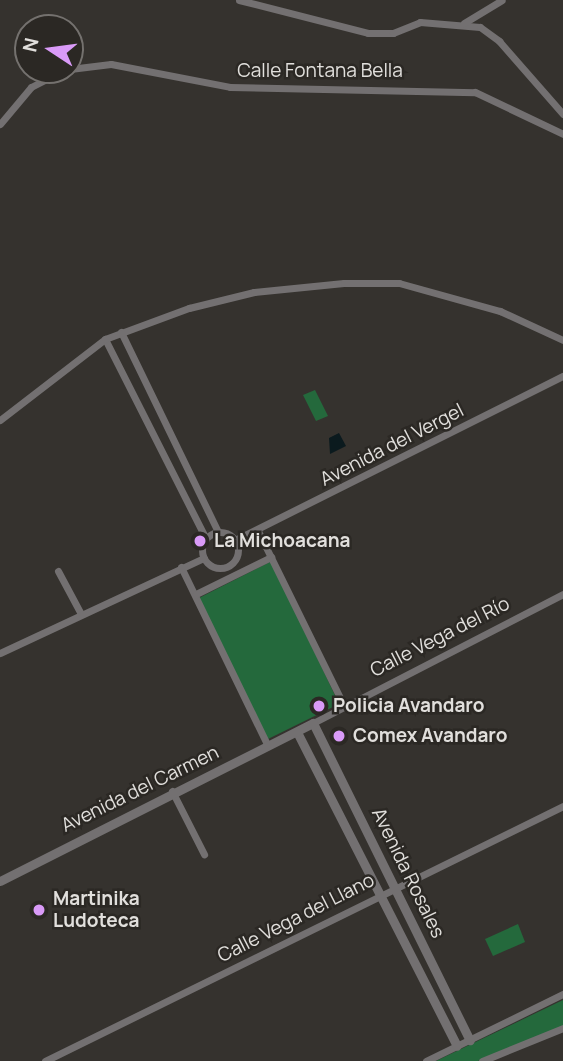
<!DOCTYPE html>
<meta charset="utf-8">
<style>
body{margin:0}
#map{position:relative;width:563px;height:1061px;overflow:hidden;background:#35322e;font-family:Manrope,sans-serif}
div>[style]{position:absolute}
.green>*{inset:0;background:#24693c}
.water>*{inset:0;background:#0b1a1e}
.minor>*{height:7px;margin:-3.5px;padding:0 3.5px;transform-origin:3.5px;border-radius:3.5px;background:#737071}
.minor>.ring{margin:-3.5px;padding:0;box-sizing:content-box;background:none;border:7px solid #737071;border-radius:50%}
.tertiary>*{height:9px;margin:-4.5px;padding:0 4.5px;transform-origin:4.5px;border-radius:4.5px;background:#737071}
.dots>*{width:19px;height:19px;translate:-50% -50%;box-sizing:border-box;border:4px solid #2b2824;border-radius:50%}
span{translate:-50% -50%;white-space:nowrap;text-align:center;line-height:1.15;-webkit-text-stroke:5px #2b2824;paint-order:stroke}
.street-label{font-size:19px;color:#e1dfdc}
.poi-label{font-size:19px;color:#e1dfdc;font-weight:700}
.left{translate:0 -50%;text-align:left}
.north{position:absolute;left:14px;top:14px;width:70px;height:70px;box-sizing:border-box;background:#2b2824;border:2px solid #74716e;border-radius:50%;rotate:283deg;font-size:19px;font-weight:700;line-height:28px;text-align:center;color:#e1dfdc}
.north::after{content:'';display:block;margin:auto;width:24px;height:32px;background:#d99af7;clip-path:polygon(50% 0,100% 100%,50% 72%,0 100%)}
</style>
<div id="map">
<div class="green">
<div style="clip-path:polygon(315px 390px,328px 416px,316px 421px,303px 395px)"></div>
<div style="clip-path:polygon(272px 561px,339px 704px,268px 739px,199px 598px)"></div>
<div style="clip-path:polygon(518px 924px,525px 942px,493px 956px,485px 939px)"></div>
<div style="clip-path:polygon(563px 1000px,563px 1026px,478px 1061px,436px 1061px)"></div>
</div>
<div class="water">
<div style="clip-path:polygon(339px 433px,346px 446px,330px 454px,329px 438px)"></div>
</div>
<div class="minor">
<div style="left:239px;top:0;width:133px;rotate:14.3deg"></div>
<div style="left:368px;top:33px;width:25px"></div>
<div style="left:393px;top:33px;width:29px;rotate:-22deg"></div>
<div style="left:420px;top:22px;width:60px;rotate:4.8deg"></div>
<div style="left:480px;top:27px;width:24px;rotate:36deg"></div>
<div style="left:499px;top:41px;width:97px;rotate:48.8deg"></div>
<div style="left:464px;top:23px;width:44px;rotate:-31.2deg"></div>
<div style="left:70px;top:69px;width:41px;rotate:-7deg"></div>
<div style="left:111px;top:64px;width:121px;rotate:10.9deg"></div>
<div style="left:230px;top:87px;width:245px;rotate:1.2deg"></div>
<div style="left:475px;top:92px;width:98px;rotate:25.5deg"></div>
<div style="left:0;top:124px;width:48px;rotate:-50deg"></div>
<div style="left:31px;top:87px;width:38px;rotate:-27deg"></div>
<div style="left:121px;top:332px;width:222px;rotate:64.1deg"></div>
<div style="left:105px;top:339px;width:224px;rotate:63.2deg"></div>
<div style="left:0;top:420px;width:133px;rotate:-37.6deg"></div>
<div style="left:105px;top:339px;width:90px;rotate:-20.3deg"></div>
<div style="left:189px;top:308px;width:67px;rotate:-13.8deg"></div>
<div style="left:254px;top:292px;width:90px;rotate:-5.7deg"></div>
<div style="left:344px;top:283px;width:55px"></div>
<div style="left:399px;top:283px;width:105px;rotate:15.5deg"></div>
<div style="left:500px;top:311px;width:69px;rotate:24.7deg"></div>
<div style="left:258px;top:531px;width:195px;rotate:63.8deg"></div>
<div class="ring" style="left:202px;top:532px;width:29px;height:29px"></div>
<div style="left:235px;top:540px;width:367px;rotate:-26.6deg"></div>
<div style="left:181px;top:567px;width:199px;rotate:64.1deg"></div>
<div style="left:58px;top:571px;width:49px;rotate:61.9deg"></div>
<div style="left:196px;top:594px;width:84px;rotate:-26.3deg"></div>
<div style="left:0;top:653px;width:225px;rotate:-25deg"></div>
<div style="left:313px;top:723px;width:281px;rotate:-27.3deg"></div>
<div style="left:172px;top:791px;width:71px;rotate:63.1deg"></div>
<div style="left:45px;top:1061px;width:577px;rotate:-26.21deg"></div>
<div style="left:426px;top:1061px;width:153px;rotate:-26.1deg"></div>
<div style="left:482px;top:1061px;width:87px;rotate:-22.2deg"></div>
</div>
<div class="tertiary">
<div style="left:297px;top:732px;width:352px;rotate:63deg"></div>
<div style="left:0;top:881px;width:351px;rotate:-26.8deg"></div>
<div style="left:313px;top:723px;width:354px;rotate:63.7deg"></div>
</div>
<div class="dots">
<div style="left:200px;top:541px;background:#d99af7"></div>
<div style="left:319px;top:706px;background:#d99af7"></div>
<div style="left:339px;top:736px;background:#d99af7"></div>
<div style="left:39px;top:910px;background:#d99af7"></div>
</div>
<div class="street-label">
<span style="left:320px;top:71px">Calle Fontana Bella</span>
<span style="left:392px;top:445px;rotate:-27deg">Avenida del Vergel</span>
<span style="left:440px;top:637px;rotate:-27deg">Calle Vega del Río</span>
<span style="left:140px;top:789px;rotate:-26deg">Avenida del Carmen</span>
<span style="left:408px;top:873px;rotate:64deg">Avenida Rosales</span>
<span style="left:296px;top:918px;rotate:-27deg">Calle Vega del Llano</span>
</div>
<div class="poi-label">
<span class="left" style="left:214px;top:541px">La Michoacana</span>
<span class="left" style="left:333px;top:706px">Policia Avandaro</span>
<span class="left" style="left:353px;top:736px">Comex Avandaro</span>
<span class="left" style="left:53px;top:910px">Martinika<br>Ludoteca</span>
</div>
<div class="north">N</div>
</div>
